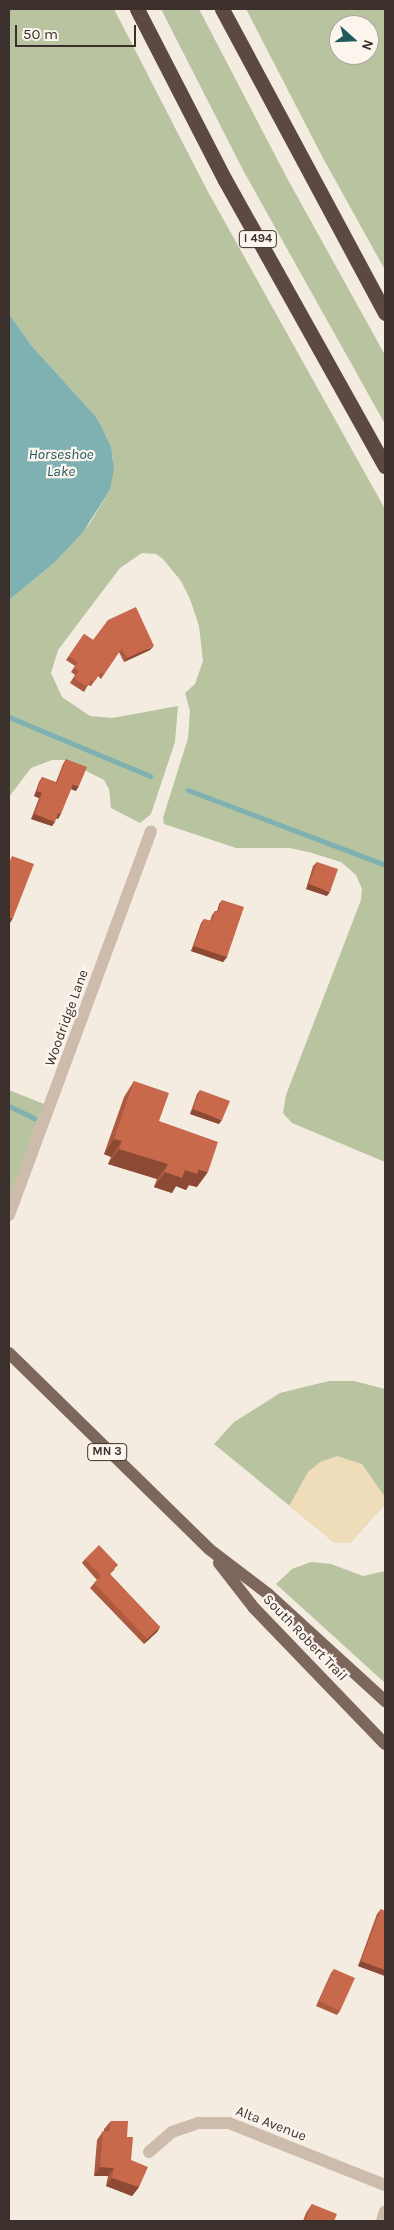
<!DOCTYPE html>
<style>
body{margin:0}
#map{position:relative;width:394px;height:2230px;overflow:hidden;background:#f4ebe1;font-family:Karla,sans-serif}
div>[style]{position:absolute}
.green>*{inset:0;background:#b8c4a0}
.sand>*{inset:0;background:#efdcb8}
.water>*{inset:0;background:#7fb0b2}
.stream>*{height:5px;margin:-2.5px;padding:0 2.5px;transform-origin:2.5px;border-radius:2.5px;background:#7fb0b2}
.minor>*{height:12px;margin:-6px;padding:0 6px;transform-origin:6px;border-radius:6px;background:#cdbbac}
.primary>*{height:12px;margin:-6px;padding:0 6px;transform-origin:6px;border-radius:6px;background:#7d675c}
.motorway>*{height:15px;margin:-7.5px;padding:0 7.5px;transform-origin:7.5px;border-radius:7.5px;background:#5c4a42}
.wall>*{inset:0;background:#ac5a40}
.shaded-wall>*{inset:0;background:#8c4a34}
.building>*{inset:0;background:#c8694b}
span{translate:-50% -50%;white-space:nowrap;text-align:center;line-height:1.15;-webkit-text-stroke:4.5px #fbf5ee;paint-order:stroke}
.shield-label span{padding:1px 4px;background:#fbf5ee;border:1px solid;border-radius:4px;-webkit-text-stroke-width:0}
.shield-label{font-size:12px;color:#3b302b;font-weight:700}
.street-label{font-size:14px;color:#3b302b}
.water-label{font-size:15px;color:#1f5a5e;font-style:italic}
.frame{position:absolute;inset:0;border:10px solid #3b302b;pointer-events:none}
.north{position:absolute;left:329px;top:15px;width:50px;height:50px;box-sizing:border-box;background:#fbf5ee;border:1px solid #aea6a0;border-radius:50%;rotate:110deg;font-size:14px;font-weight:700;line-height:20px;text-align:center;color:#3b302b}
.north::after{content:'';display:block;margin:auto;width:18px;height:22px;background:#1f5a5e;clip-path:polygon(50% 0,100% 100%,50% 72%,0 100%)}
.scale{position:absolute;left:15px;top:25px;width:121px;height:22px;box-sizing:border-box;border:2px solid #3b302b;border-top:0;padding-left:6px;font-size:15px;line-height:18px;white-space:nowrap;color:#3b302b;-webkit-text-stroke:4px #fbf5ee;paint-order:stroke}
</style>
<div id="map">
<div class="green">
<div style="clip-path:polygon(9px 9px,114px 9px,207px 190px,385px 509px,385px 1162px,292px 1123px,283px 1113px,286px 1095px,361px 900px,362px 889px,356px 875px,341px 862px,312px 853px,290px 848px,236px 848px,164px 824px,163px 818px,188px 738px,190px 711px,185px 693px,195px 684px,203px 661px,199px 626px,190px 599px,181px 581px,163px 559px,156px 554px,142px 553px,120px 568px,58px 650px,51px 673px,62px 697px,90px 716px,112px 718px,178px 706px,175px 742px,151px 814px,140px 823px,111px 808px,109px 789px,104px 780px,65px 760px,52px 760px,31px 768px,9px 797px,9px 600px,53px 564px,90px 523px,110px 490px,113px 457px,97px 418px,31px 345px,9px 314px)"></div>
<div style="clip-path:polygon(161px 9px,199px 9px,287px 178px,385px 355px,385px 424px,243px 170px)"></div>
<div style="clip-path:polygon(evenodd,246px 9px,385px 9px,385px 270px,323px 158px,246px 9px,339px 25px,369px 25px,369px 55px,339px 55px,339px 25px)"></div>
<div style="clip-path:polygon(9px 1090px,44px 1104px,9px 1199px)"></div>
<div style="clip-path:polygon(329px 1381px,354px 1381px,385px 1389px,385px 1504px,350px 1543px,335px 1543px,214px 1444px,234px 1422px,280px 1393px)"></div>
<div style="clip-path:polygon(311px 1562px,331px 1564px,363px 1576px,385px 1571px,385px 1683px,276px 1584px,292px 1569px)"></div>
</div>
<div class="sand">
<div style="clip-path:polygon(337px 1456px,362px 1464px,385px 1497px,385px 1504px,350px 1543px,335px 1543px,289px 1506px,308px 1472px,320px 1462px)"></div>
</div>
<div class="water">
<div style="clip-path:polygon(9px 314px,31px 345px,97px 418px,111px 447px,114px 468px,110px 490px,83px 532px,53px 564px,9px 600px)"></div>
</div>
<div class="stream">
<div style="left:9px;top:717px;width:153px;rotate:22.7deg"></div>
<div style="left:188px;top:790px;width:211px;rotate:20.8deg"></div>
<div style="left:9px;top:1106px;width:28px;rotate:26deg"></div>
</div>
<div class="minor">
<div style="left:9px;top:1215px;width:409px;rotate:-69.7deg"></div>
<div style="left:149px;top:2152px;width:30px;rotate:-41deg"></div>
<div style="left:172px;top:2132px;width:28px;rotate:-19deg"></div>
<div style="left:198px;top:2123px;width:31px"></div>
<div style="left:229px;top:2123px;width:168px;rotate:21.7deg"></div>
<div style="left:382px;top:2221px;width:10px;rotate:-73deg"></div>
</div>
<div class="primary">
<div style="left:9px;top:1353px;width:280px;rotate:44.4deg"></div>
<div style="left:209px;top:1549px;width:74px;rotate:37.3deg"></div>
<div style="left:268px;top:1594px;width:159px;rotate:42.4deg"></div>
<div style="left:219px;top:1563px;width:57px;rotate:52.1deg"></div>
<div style="left:254px;top:1608px;width:189px;rotate:46.1deg"></div>
</div>
<div class="motorway">
<div style="left:137px;top:9px;width:192px;rotate:62.8deg"></div>
<div style="left:225px;top:180px;width:328px;rotate:60.8deg"></div>
<div style="left:222px;top:9px;width:345px;rotate:61.8deg"></div>
</div>
<div class="wall">
<div style="clip-path:polygon(84px 634px,93px 640px,150px 650px,124px 662px,119px 652px,101px 679px,98px 676px,91px 686px,88px 685px,84px 692px,70px 683px,75px 675px,71px 672px,75px 666px,66px 660px)"></div>
<div style="clip-path:polygon(66px 759px,76px 791px,71px 789px,58px 819px,56px 818px,52px 826px,31px 819px,39px 798px,34px 796px,39px 782px,42px 777px,56px 782px,63px 764px)"></div>
<div style="clip-path:polygon(317px 862px,327px 896px,306px 889px,313px 866px)"></div>
<div style="clip-path:polygon(222px 900px,227px 957px,223px 962px,191px 951px,201px 923px,204px 919px,210px 921px,212px 915px,215px 911px,217px 911px,219px 904px)"></div>
<div style="clip-path:polygon(134px 1081px,159px 1121px,197px 1187px,189px 1185px,186px 1190px,176px 1186px,172px 1193px,154px 1187px,157px 1179px,108px 1164px,111px 1157px,104px 1154px,124px 1097px)"></div>
<div style="clip-path:polygon(200px 1090px,219px 1124px,190px 1114px,197px 1094px)"></div>
<div style="clip-path:polygon(85px 1559px,115px 1569px,110px 1574px,160px 1627px,157px 1632px,144px 1644px,90px 1588px,97px 1580px,82px 1563px)"></div>
<div style="clip-path:polygon(381px 1909px,385px 1976px,358px 1966px,377px 1914px)"></div>
<div style="clip-path:polygon(334px 1969px,340px 2011px,337px 2015px,316px 2006px,331px 1973px)"></div>
<div style="clip-path:polygon(111px 2121px,127px 2137px,131px 2160px,139px 2187px,132px 2196px,106px 2186px,108px 2176px,94px 2176px,97px 2140px,103px 2131px,104px 2132px,104px 2129px)"></div>
<div style="clip-path:polygon(312px 2204px,334px 2221px,303px 2221px,306px 2213px)"></div>
</div>
<div class="shaded-wall">
<div style="clip-path:polygon(154px 646px,150px 650px,124px 662px,127px 658px)"></div>
<div style="clip-path:polygon(73px 784px,79px 786px,76px 791px,69px 788px)"></div>
<div style="clip-path:polygon(37px 791px,42px 793px,39px 798px,34px 796px)"></div>
<div style="clip-path:polygon(58px 813px,61px 814px,58px 819px,55px 818px)"></div>
<div style="clip-path:polygon(35px 814px,55px 822px,52px 826px,31px 819px)"></div>
<div style="clip-path:polygon(309px 884px,330px 892px,327px 896px,306px 889px)"></div>
<div style="clip-path:polygon(9px 917px,13px 918px,10px 923px,9px 922px)"></div>
<div style="clip-path:polygon(194px 946px,227px 957px,223px 962px,191px 951px)"></div>
<div style="clip-path:polygon(193px 1109px,222px 1120px,219px 1124px,190px 1114px)"></div>
<div style="clip-path:polygon(114px 1139px,122px 1141px,111px 1157px,104px 1154px)"></div>
<div style="clip-path:polygon(119px 1149px,168px 1164px,157px 1179px,108px 1164px)"></div>
<div style="clip-path:polygon(199px 1169px,208px 1172px,197px 1187px,189px 1185px,186px 1190px,176px 1186px,172px 1193px,154px 1187px,165px 1172px)"></div>
<div style="clip-path:polygon(160px 1627px,157px 1632px,144px 1644px,147px 1639px)"></div>
<div style="clip-path:polygon(361px 1961px,385px 1970px,385px 1976px,358px 1966px)"></div>
<div style="clip-path:polygon(100px 2167px,114px 2168px,108px 2176px,94px 2176px)"></div>
<div style="clip-path:polygon(112px 2178px,139px 2187px,132px 2196px,106px 2186px)"></div>
</div>
<div class="building">
<div style="clip-path:polygon(136px 607px,154px 646px,127px 658px,122px 648px,104px 674px,101px 672px,94px 682px,91px 680px,87px 687px,74px 678px,79px 671px,74px 668px,78px 662px,69px 656px,84px 634px,93px 640px,108px 620px)"></div>
<div style="clip-path:polygon(66px 759px,87px 767px,79px 786px,73px 784px,61px 814px,58px 813px,55px 822px,35px 814px,42px 793px,37px 791px,42px 777px,57px 783px)"></div>
<div style="clip-path:polygon(12px 856px,34px 864px,13px 918px,9px 917px,9px 863px)"></div>
<div style="clip-path:polygon(317px 862px,338px 869px,330px 892px,309px 884px)"></div>
<div style="clip-path:polygon(222px 900px,244px 907px,227px 957px,194px 946px,204px 919px,212px 921px,215px 911px,218px 912px)"></div>
<div style="clip-path:polygon(134px 1081px,169px 1093px,159px 1121px,218px 1142px,208px 1172px,199px 1169px,197px 1174px,185px 1170px,182px 1178px,165px 1172px,168px 1164px,119px 1149px,122px 1141px,114px 1139px)"></div>
<div style="clip-path:polygon(200px 1090px,230px 1101px,222px 1120px,193px 1109px)"></div>
<div style="clip-path:polygon(99px 1545px,118px 1565px,109px 1574px,160px 1627px,147px 1639px,94px 1583px,101px 1576px,85px 1559px)"></div>
<div style="clip-path:polygon(381px 1909px,385px 1911px,385px 1970px,361px 1961px)"></div>
<div style="clip-path:polygon(334px 1969px,355px 1978px,340px 2011px,319px 2001px)"></div>
<div style="clip-path:polygon(111px 2121px,128px 2121px,127px 2137px,133px 2137px,131px 2160px,148px 2167px,139px 2187px,112px 2178px,114px 2168px,100px 2167px,103px 2131px,109px 2132px)"></div>
<div style="clip-path:polygon(312px 2204px,337px 2214px,334px 2221px,305px 2221px)"></div>
</div>
<div class="shield-label">
<span style="left:258px;top:239px">I 494</span>
<span style="left:107px;top:1452px">MN 3</span>
</div>
<div class="street-label">
<span style="left:67px;top:1018px;rotate:-70deg">Woodridge Lane</span>
<span style="left:305px;top:1638px;rotate:46deg">South Robert Trail</span>
<span style="left:271px;top:2124px;rotate:21deg">Alta Avenue</span>
</div>
<div class="water-label">
<span style="left:61px;top:463px">Horseshoe<br>Lake</span>
</div>
<div class="frame"></div>
<div class="north">N</div>
<div class="scale">50 m</div>
</div>
